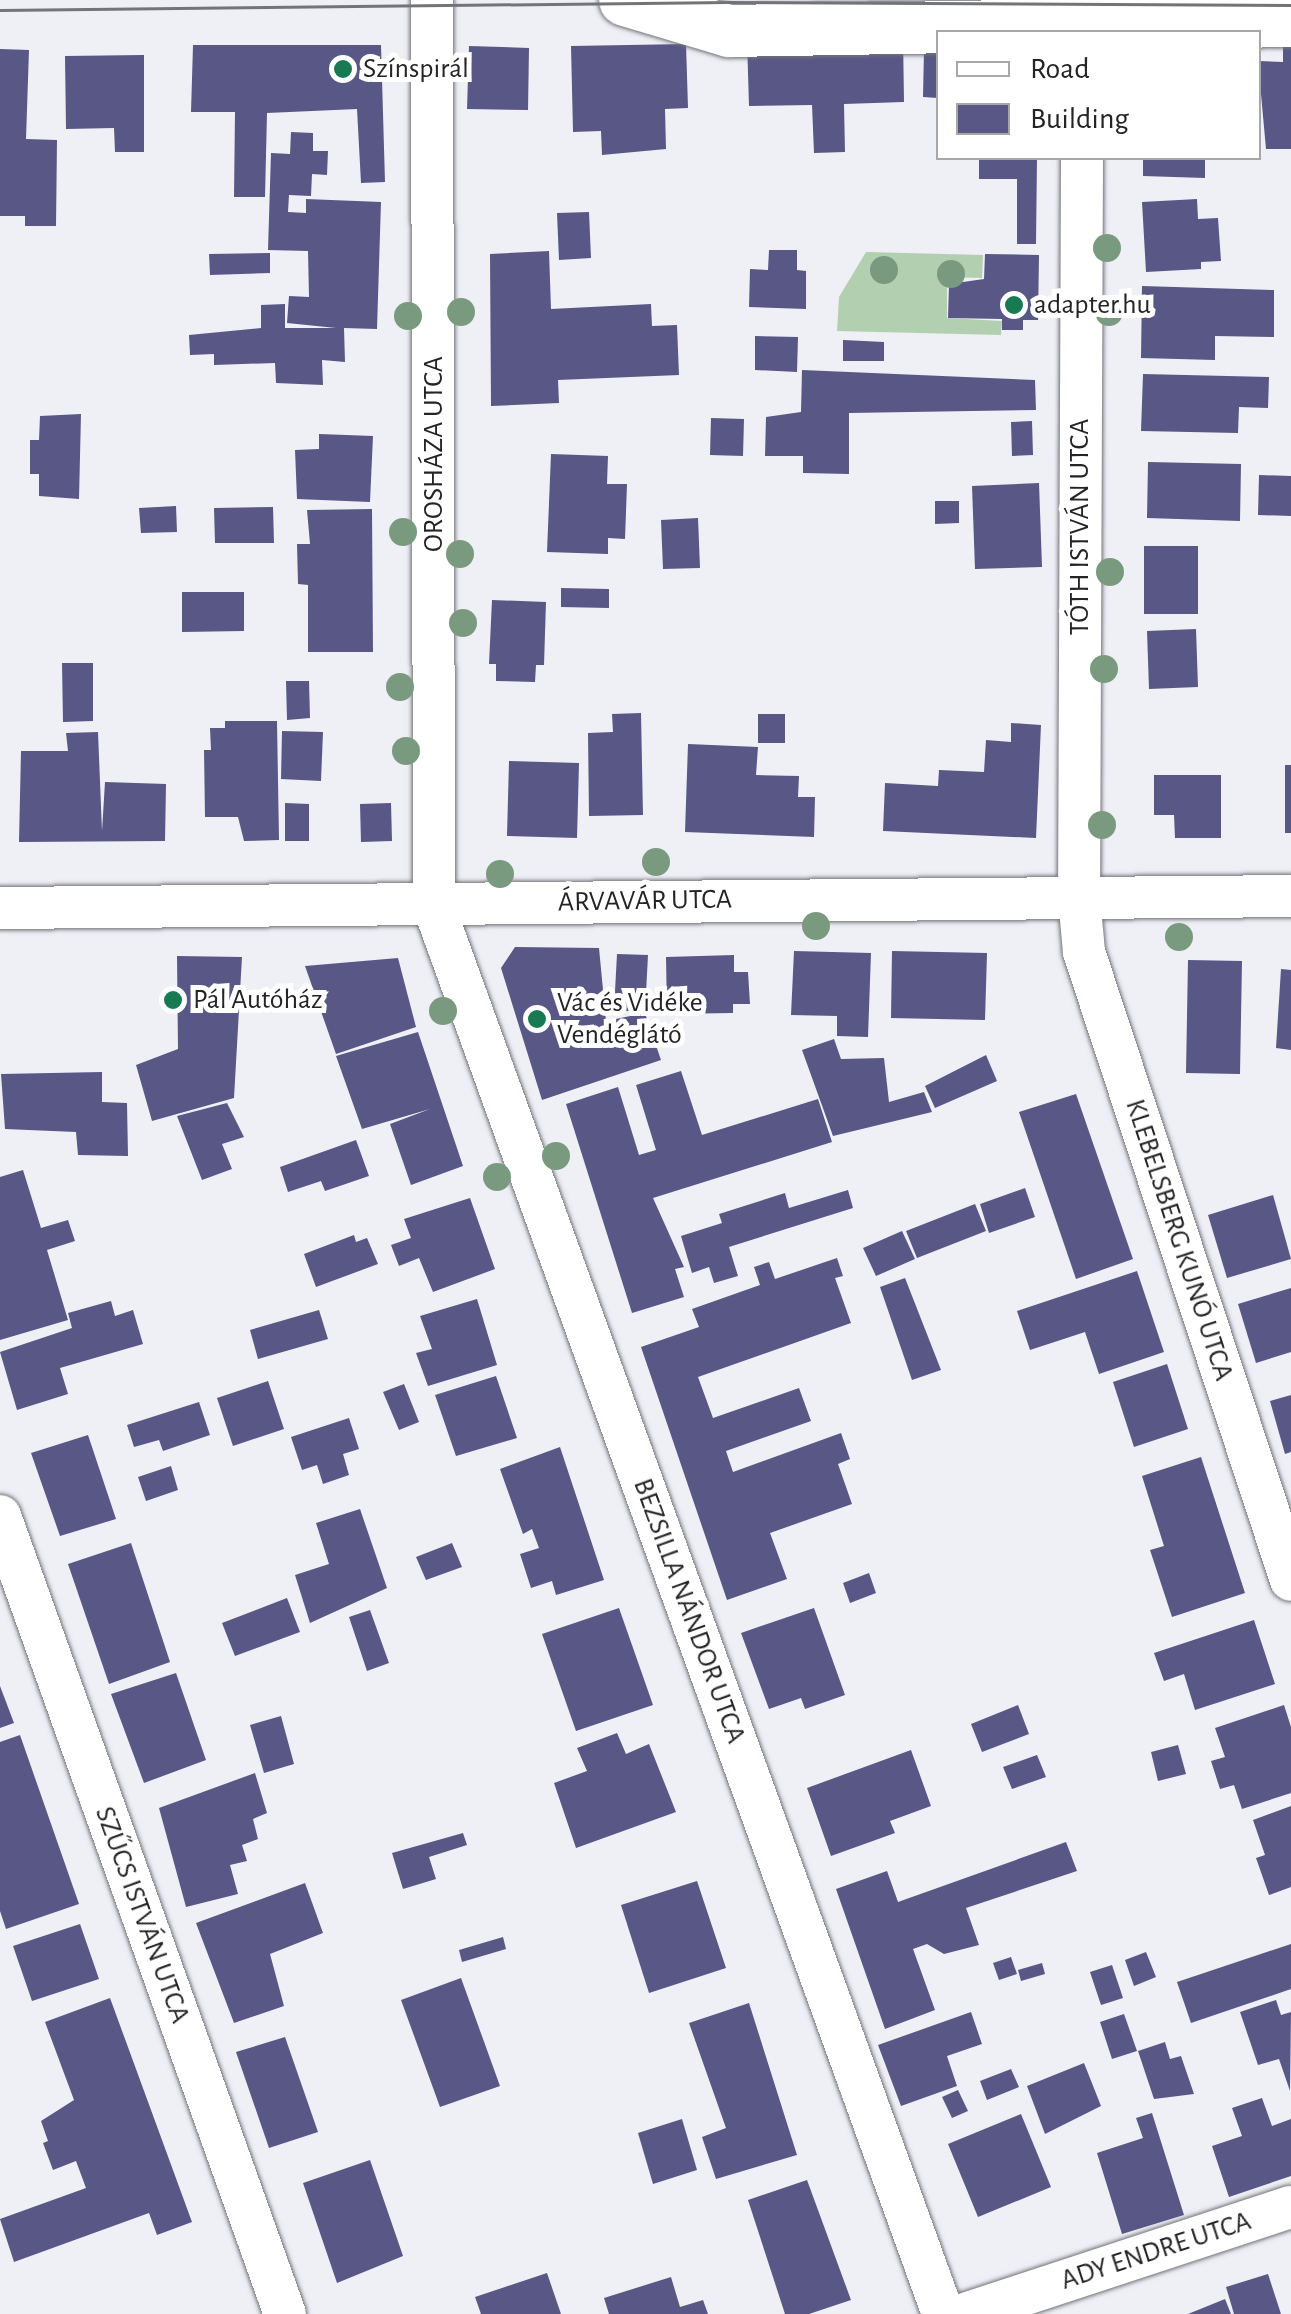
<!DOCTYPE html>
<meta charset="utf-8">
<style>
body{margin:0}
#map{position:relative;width:1291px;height:2314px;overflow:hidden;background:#efeff6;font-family:"Alegreya Sans",sans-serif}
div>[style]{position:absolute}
.green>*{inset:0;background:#b2cfb0}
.building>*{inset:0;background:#585786}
.roads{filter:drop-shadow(0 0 2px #727379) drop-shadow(0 0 2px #727379)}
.minor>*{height:42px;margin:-21px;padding:0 21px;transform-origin:21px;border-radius:21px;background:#fff}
.tertiary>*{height:52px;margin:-26px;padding:0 26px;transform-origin:26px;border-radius:26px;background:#fff}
.tram>*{height:2.5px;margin:-1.25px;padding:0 1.25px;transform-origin:1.25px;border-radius:1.25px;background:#737478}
.trees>*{width:28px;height:28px;margin:-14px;border-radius:50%;background:#7a9a7f}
.dots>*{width:28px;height:28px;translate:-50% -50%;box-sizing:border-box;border:5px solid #fff;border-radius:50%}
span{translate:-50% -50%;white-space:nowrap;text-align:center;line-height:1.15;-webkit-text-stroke:10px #fff;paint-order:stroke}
.poi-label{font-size:28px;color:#232426}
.left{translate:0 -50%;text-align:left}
.street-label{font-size:28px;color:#232426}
.legend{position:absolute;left:936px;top:30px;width:325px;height:130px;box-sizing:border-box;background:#fff;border:2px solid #a7a7a8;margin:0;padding:12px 18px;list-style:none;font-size:30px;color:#232426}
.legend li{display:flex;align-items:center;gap:20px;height:50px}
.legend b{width:50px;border:2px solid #a7a7a8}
</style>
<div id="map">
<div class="green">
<i style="clip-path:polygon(866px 252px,983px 255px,982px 278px,947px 277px,947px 318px,1002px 321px,1001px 335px,837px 331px,839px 297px)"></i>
</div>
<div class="building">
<i style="clip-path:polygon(903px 36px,904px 102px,844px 104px,845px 152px,814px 153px,812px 105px,749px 106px,747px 40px)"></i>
<i style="clip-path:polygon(1283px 36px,1291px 36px,1291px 149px,1266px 149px,1258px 61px,1283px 62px)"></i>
<i style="clip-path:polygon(686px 44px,688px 108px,665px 109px,666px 149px,602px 155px,601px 131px,573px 132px,571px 46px)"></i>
<i style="clip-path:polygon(193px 45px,381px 45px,385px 182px,361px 183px,357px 109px,267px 113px,265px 197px,234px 197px,235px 112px,191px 112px)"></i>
<i style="clip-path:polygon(469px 46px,529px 48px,528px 110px,467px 109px)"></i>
<i style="clip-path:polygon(0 49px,29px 50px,26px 139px,57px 140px,56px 226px,25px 226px,25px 216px,0 216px)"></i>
<i style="clip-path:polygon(924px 50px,938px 50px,938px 98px,923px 97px)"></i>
<i style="clip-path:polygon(144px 55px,144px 152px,115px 152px,114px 128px,66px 129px,65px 56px)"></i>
<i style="clip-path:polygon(291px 132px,313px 133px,313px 151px,328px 151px,327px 175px,312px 174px,311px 196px,289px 195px,288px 212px,306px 213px,306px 199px,381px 202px,377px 329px,344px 328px,345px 362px,322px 360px,323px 385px,276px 383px,275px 363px,214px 365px,214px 354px,190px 355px,189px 335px,261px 328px,261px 305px,285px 304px,285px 328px,336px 328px,287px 323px,289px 296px,309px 297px,308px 251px,268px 250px,271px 153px,290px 154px)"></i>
<i style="clip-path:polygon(979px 158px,1037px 158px,1036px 244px,1017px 244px,1017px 179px,979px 179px)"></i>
<i style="clip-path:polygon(1143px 158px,1205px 158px,1205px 178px,1143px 176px)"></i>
<i style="clip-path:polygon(1197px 199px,1198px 219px,1218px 218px,1221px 261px,1201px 262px,1201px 269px,1146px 272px,1142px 202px)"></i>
<i style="clip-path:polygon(589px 212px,591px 258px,559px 260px,557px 213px)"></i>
<i style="clip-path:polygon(769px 250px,797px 250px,797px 270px,806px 271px,806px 309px,749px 307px,750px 269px,768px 270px)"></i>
<i style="clip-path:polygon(549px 251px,551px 309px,651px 304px,652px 326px,677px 325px,679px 375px,558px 380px,559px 403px,491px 406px,490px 254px)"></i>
<i style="clip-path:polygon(270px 253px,270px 273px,210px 275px,209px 254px)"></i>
<i style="clip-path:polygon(985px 254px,1039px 255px,1038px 320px,1023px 320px,1023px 330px,1002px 330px,1002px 319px,948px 318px,949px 284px,984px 279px)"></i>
<i style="clip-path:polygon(1142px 286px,1274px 290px,1274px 337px,1215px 336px,1215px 360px,1141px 358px)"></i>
<i style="clip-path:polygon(755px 336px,798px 337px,797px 372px,755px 370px)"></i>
<i style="clip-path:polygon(843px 340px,884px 342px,884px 361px,843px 361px)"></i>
<i style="clip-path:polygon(802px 370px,1035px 380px,1036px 410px,849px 413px,849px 474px,803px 473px,803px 456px,765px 456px,766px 417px,801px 412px)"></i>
<i style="clip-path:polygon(1143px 374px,1269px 377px,1268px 408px,1239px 407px,1238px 433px,1141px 431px)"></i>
<i style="clip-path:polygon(81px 414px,79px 499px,39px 496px,39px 474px,30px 474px,30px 440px,39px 440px,40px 416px)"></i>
<i style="clip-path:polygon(711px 418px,744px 419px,743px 456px,710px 455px)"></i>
<i style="clip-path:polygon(1032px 421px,1033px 455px,1012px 456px,1011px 422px)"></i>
<i style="clip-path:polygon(319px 434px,373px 436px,370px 502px,297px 499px,295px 450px,319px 449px)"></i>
<i style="clip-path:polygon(551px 454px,608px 456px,607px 484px,627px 484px,625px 539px,608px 538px,608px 554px,547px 552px)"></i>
<i style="clip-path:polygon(1148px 462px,1241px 464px,1240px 521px,1147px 518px)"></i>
<i style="clip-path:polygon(1259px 475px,1291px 476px,1291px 516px,1258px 515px)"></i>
<i style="clip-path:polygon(1039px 483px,1042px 567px,975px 569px,972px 486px)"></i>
<i style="clip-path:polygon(935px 501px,959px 501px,959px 523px,935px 524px)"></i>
<i style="clip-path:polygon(176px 506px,177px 532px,141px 533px,139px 508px)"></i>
<i style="clip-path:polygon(273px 507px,274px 543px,215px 543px,214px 508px)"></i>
<i style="clip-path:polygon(372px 509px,373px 652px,308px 652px,308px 585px,298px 584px,297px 544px,310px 544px,307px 510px)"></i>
<i style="clip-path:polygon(698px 518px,700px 568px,663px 569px,661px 520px)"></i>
<i style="clip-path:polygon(1144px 546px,1198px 546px,1198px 614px,1144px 614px)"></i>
<i style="clip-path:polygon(561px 588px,609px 589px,609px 608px,561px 607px)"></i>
<i style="clip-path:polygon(182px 592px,244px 592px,244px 631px,182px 632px)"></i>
<i style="clip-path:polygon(492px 600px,546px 602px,544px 665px,536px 665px,535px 682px,496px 681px,496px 664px,489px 664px)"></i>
<i style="clip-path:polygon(1196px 629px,1198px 687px,1149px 689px,1147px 631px)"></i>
<i style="clip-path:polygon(62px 663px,93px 663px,93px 721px,63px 722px)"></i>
<i style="clip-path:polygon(286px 681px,309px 681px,310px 718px,287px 720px)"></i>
<i style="clip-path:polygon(641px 713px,643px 815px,589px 816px,588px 733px,613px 732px,612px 714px)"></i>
<i style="clip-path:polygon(758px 714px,785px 714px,785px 743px,758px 743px)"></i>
<i style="clip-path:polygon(225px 721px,277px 721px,279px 840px,244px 841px,238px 817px,205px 817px,204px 750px,211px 750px,210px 728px,225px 728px)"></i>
<i style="clip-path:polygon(1011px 723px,1041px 725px,1036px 838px,883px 831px,885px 783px,938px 786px,939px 770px,984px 772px,986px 740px,1011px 742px)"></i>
<i style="clip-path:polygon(282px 731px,323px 732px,321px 781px,281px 779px)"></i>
<i style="clip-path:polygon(98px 732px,102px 831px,105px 782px,166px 784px,165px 841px,19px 842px,21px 751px,68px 751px,66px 733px)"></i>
<i style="clip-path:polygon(688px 744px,758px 747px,756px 775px,799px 776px,798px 797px,815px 797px,814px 837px,685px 832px)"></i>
<i style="clip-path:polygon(509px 761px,579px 763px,577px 838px,507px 836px)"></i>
<i style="clip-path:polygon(1285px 765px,1291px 765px,1291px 833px,1285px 833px)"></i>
<i style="clip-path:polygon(1154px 775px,1221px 775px,1221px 838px,1175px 838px,1174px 815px,1154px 815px)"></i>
<i style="clip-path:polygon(285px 803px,309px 804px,309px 841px,285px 841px)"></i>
<i style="clip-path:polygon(391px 803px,392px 841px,361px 842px,360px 804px)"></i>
<i style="clip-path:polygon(515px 947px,599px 948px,606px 1021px,645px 1013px,661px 1060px,542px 1100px,501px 968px)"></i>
<i style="clip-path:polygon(794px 951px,871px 953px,868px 1037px,837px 1036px,837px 1016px,791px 1015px)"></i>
<i style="clip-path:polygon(892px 951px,987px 953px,985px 1020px,891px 1018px)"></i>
<i style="clip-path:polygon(617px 954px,648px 955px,645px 1012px,614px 1010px)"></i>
<i style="clip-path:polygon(734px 955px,734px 972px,748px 972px,750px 1004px,733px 1004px,733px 1013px,667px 1014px,666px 957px)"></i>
<i style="clip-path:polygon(177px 956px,242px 957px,234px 1098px,152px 1121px,136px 1065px,178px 1049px)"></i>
<i style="clip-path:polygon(398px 958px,416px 1027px,336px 1054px,305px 966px)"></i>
<i style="clip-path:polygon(1188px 960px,1242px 961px,1240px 1074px,1186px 1073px)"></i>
<i style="clip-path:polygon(1281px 969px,1291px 970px,1291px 1050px,1276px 1048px)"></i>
<i style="clip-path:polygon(418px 1032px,463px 1166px,411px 1185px,390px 1124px,430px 1109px,362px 1129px,336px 1056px)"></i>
<i style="clip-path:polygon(834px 1039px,841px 1059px,884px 1058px,889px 1102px,924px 1092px,932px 1112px,833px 1136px,802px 1050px)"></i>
<i style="clip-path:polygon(986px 1055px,997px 1081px,935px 1108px,925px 1086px)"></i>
<i style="clip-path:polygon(681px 1071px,702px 1135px,818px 1099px,832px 1142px,653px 1198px,684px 1267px,675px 1269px,684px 1297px,632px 1313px,566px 1104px,618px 1087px,639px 1155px,656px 1150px,636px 1085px)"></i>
<i style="clip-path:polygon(102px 1072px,102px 1102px,127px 1103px,128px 1156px,78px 1155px,76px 1132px,5px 1129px,1px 1074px)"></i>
<i style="clip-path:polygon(1076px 1094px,1133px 1259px,1076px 1279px,1019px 1112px)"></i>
<i style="clip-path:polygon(227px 1103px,244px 1137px,222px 1144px,232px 1169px,202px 1180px,177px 1116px)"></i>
<i style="clip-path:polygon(356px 1140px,369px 1176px,325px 1191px,321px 1181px,288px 1192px,280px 1167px)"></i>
<i style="clip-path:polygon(23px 1170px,41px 1228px,68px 1220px,75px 1241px,47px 1250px,68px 1320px,0 1340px,0 1177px)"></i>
<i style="clip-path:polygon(1025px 1188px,1035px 1217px,989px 1233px,980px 1204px)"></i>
<i style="clip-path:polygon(848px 1190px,853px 1208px,729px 1247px,738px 1276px,714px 1283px,709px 1267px,692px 1273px,681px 1236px,722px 1223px,719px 1214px,785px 1193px,789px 1208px)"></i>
<i style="clip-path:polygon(1273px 1195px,1291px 1259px,1227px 1278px,1208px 1215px)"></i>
<i style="clip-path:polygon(470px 1198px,495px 1269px,433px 1292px,419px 1258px,399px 1266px,391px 1245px,411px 1238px,404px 1219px)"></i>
<i style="clip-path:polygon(975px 1204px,986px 1231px,917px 1258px,906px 1231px)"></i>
<i style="clip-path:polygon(902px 1231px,915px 1259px,876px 1276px,863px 1248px)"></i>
<i style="clip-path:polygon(354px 1235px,356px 1242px,367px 1238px,378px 1264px,316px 1287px,304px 1254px)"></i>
<i style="clip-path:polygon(837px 1258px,843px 1276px,835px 1278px,851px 1323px,698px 1377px,713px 1418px,799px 1388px,811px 1421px,726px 1451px,733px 1472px,841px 1433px,850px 1459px,838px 1464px,852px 1504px,770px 1533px,787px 1579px,727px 1600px,641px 1347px,699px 1327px,692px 1309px,760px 1285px,754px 1267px,769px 1262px,775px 1279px)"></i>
<i style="clip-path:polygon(1137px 1271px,1164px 1352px,1099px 1374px,1085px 1332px,1030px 1350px,1017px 1311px)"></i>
<i style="clip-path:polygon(905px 1278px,941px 1370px,912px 1380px,880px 1287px)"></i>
<i style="clip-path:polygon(1291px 1288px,1291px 1352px,1256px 1363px,1238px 1304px)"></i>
<i style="clip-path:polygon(477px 1299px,497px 1365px,428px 1386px,416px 1353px,432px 1349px,420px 1316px)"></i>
<i style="clip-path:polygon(111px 1301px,115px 1316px,133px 1310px,143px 1344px,60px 1368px,68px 1394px,17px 1410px,0 1352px,72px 1328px,68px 1313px)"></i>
<i style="clip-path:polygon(319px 1310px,328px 1339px,258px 1359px,250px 1330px)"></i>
<i style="clip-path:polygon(1167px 1364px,1188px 1429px,1134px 1447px,1113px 1382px)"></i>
<i style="clip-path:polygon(496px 1376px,517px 1438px,456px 1456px,435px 1395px)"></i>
<i style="clip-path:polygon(268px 1381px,284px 1429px,233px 1446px,217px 1398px)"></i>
<i style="clip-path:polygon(404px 1384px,419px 1422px,399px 1430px,383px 1392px)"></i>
<i style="clip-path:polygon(1291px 1395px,1291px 1452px,1285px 1454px,1270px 1401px)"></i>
<i style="clip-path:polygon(199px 1402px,210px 1435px,163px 1451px,159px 1440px,134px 1447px,127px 1425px)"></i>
<i style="clip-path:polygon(349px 1418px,359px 1449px,343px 1454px,349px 1475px,323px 1484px,317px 1465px,302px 1470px,291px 1437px)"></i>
<i style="clip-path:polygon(88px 1435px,116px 1519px,60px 1536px,31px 1453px)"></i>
<i style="clip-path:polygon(560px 1447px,604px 1580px,556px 1595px,552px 1581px,531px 1588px,520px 1554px,539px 1548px,532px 1529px,523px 1534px,500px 1469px)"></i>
<i style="clip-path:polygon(1201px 1457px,1245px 1593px,1172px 1617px,1150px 1550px,1164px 1546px,1142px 1476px)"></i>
<i style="clip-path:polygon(171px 1466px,178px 1490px,146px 1501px,138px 1477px)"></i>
<i style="clip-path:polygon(360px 1509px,387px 1588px,310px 1623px,295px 1575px,329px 1564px,316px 1523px)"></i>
<i style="clip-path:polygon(131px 1543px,170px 1662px,109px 1684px,68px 1564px)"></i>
<i style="clip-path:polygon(452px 1543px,462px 1567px,426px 1580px,416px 1557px)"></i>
<i style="clip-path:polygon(869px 1573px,876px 1593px,850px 1603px,843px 1583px)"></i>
<i style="clip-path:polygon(287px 1598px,300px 1632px,235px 1656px,222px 1623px)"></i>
<i style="clip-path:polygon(619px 1608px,653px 1705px,576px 1731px,542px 1634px)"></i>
<i style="clip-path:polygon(814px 1608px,845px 1695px,805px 1709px,801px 1698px,769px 1709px,741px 1633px)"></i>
<i style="clip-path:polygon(370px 1610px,389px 1663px,367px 1671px,349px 1617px)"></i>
<i style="clip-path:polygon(1254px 1620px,1275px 1684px,1195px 1710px,1184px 1674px,1164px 1681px,1154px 1653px)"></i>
<i style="clip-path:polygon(176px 1673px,206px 1760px,144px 1783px,111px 1694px)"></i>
<i style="clip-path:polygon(0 1686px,14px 1723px,0 1728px)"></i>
<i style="clip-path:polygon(1018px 1705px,1029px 1734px,982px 1752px,971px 1724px)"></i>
<i style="clip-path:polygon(1284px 1705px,1291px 1727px,1291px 1793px,1242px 1809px,1234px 1785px,1220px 1789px,1211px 1761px,1225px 1757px,1215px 1728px)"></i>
<i style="clip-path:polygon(281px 1716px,294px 1764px,264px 1773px,250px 1725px)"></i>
<i style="clip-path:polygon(617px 1733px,626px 1754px,649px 1744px,676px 1812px,576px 1848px,554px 1783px,587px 1771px,577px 1748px)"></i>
<i style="clip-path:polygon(20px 1735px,79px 1904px,6px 1929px,0 1911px,0 1742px)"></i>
<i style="clip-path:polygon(1178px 1745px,1186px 1774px,1158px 1781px,1151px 1752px)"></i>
<i style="clip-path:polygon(911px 1750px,931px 1806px,890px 1821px,895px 1833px,831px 1856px,807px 1788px)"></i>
<i style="clip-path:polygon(1037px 1755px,1046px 1777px,1012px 1789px,1003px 1767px)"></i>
<i style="clip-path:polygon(255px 1773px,267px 1813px,253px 1819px,258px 1839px,242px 1845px,247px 1861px,230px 1865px,238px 1894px,186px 1907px,159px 1808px)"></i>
<i style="clip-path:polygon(1291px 1806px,1291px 1887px,1269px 1895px,1256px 1858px,1265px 1855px,1253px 1820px)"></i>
<i style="clip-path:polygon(463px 1833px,467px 1845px,429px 1857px,436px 1879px,403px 1889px,392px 1853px)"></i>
<i style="clip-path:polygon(1066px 1842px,1077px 1871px,966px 1908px,979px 1945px,944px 1954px,927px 1944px,913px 1949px,935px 2010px,885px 2029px,836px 1889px,887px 1871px,898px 1902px)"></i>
<i style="clip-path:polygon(697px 1881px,726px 1968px,649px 1993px,621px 1905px)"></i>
<i style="clip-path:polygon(305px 1883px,323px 1933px,270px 1954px,284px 2006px,234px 2023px,196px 1923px)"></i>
<i style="clip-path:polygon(80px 1924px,99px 1979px,32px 2001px,13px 1946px)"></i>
<i style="clip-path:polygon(503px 1937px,506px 1949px,462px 1962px,459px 1950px)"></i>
<i style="clip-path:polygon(1291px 1944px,1291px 1989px,1191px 2023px,1177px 1982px)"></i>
<i style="clip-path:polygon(1146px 1952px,1156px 1977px,1134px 1986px,1125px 1960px)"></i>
<i style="clip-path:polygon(1011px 1957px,1017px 1974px,999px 1980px,993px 1963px)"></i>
<i style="clip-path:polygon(1042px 1963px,1045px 1974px,1021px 1981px,1018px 1970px)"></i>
<i style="clip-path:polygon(1112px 1965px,1123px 1998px,1101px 2005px,1090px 1972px)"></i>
<i style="clip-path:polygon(461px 1978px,500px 2086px,440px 2107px,401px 2000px)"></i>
<i style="clip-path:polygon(110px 1998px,192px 2222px,157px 2235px,149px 2213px,14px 2262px,0 2219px,86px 2188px,76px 2161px,53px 2170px,43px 2143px,48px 2141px,41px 2121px,74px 2100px,45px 2022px)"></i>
<i style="clip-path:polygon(1276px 2000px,1281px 2015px,1291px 2012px,1290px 2091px,1279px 2059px,1258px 2065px,1240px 2012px)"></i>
<i style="clip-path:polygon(749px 2003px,797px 2155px,716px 2179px,702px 2137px,726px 2128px,689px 2023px)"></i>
<i style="clip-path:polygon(971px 2012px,982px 2044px,947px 2056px,957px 2086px,901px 2106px,878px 2045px)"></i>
<i style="clip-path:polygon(1124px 2014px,1137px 2051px,1112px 2059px,1100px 2022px)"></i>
<i style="clip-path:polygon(285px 2037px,318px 2132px,269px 2148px,236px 2052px)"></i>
<i style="clip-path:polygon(1165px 2042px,1170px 2059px,1181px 2056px,1194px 2094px,1154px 2099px,1138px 2051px)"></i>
<i style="clip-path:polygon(1084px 2063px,1101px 2106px,1045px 2134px,1027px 2086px)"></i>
<i style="clip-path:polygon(1011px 2069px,1019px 2087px,987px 2100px,980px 2081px)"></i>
<i style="clip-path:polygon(958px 2090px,968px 2111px,952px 2118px,942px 2097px)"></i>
<i style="clip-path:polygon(1262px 2098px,1272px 2126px,1291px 2119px,1291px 2176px,1229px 2197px,1212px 2146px,1242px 2136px,1232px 2108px)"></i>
<i style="clip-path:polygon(1152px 2113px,1184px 2215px,1122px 2234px,1097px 2153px,1143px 2138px,1136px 2118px)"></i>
<i style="clip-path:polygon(1021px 2114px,1051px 2187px,978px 2217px,948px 2144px)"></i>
<i style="clip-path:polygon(682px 2119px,697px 2170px,653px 2184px,638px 2133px)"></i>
<i style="clip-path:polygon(370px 2160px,403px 2256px,337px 2283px,303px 2183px)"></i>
<i style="clip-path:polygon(807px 2180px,851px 2300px,809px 2314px,785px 2314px,748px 2200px)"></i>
<i style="clip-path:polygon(547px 2273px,561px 2314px,481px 2314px,475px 2297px)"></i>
<i style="clip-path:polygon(1268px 2274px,1281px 2314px,1234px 2314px,1226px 2287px)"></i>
<i style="clip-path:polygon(671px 2277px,680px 2307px,703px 2300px,708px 2314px,609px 2314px,604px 2298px)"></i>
<i style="clip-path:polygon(1225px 2299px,1231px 2314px,1188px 2314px)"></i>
</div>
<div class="roads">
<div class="minor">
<i style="left:432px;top:0;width:907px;rotate:89.87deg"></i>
<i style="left:434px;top:907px;width:1496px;rotate:70.11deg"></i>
<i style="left:1082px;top:158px;width:739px;rotate:90.23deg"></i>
<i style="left:1079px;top:897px;width:55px;rotate:84.8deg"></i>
<i style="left:1084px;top:952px;width:661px;rotate:71.76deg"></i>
<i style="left:0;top:908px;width:1291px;rotate:-0.53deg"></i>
<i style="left:0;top:1516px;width:847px;rotate:70.35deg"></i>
<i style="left:965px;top:2314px;width:343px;rotate:-18.2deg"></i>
</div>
<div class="tertiary">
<i style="left:625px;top:0;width:109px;rotate:16.6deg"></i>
<i style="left:729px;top:31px;width:562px;rotate:-1.02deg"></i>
</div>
</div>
<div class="tram">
<i style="left:0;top:10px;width:729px;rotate:-0.63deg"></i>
<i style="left:729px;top:2px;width:562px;rotate:0.31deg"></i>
</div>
<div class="trees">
<i style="left:1107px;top:248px"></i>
<i style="left:884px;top:270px"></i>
<i style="left:951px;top:274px"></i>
<i style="left:461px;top:312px"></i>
<i style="left:1109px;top:312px"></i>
<i style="left:408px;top:316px"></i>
<i style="left:403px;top:532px"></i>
<i style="left:460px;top:554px"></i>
<i style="left:1110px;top:572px"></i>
<i style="left:463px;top:623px"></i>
<i style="left:1104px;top:669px"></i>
<i style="left:400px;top:687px"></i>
<i style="left:406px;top:751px"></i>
<i style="left:1102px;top:825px"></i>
<i style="left:656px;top:862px"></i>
<i style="left:500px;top:874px"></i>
<i style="left:816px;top:926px"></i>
<i style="left:1179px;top:937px"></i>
<i style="left:443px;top:1011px"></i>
<i style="left:556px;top:1156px"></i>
<i style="left:497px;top:1177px"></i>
</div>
<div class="dots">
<i style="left:343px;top:69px;background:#187a52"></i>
<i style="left:1014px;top:305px;background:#187a52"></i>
<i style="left:173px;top:1000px;background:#187a52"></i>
<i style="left:537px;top:1019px;background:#187a52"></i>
</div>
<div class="poi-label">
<span class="left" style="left:363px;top:69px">Színspirál</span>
<span class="left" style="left:1034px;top:305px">adapter.hu</span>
<span class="left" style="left:193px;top:1000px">Pál Autóház</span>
<span class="left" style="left:557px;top:1019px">Vác és Vidéke<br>Vendéglátó</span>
</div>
<div class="street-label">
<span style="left:434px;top:454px;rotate:-90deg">OROSHÁZA UTCA</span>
<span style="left:1080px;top:527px;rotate:-90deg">TÓTH ISTVÁN UTCA</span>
<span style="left:645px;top:901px;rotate:-1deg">ÁRVAVÁR UTCA</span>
<span style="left:1179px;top:1240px;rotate:72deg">KLEBELSBERG KUNÓ UTCA</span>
<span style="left:689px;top:1611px;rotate:70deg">BEZSILLA NÁNDOR UTCA</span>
<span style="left:142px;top:1915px;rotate:70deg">SZŰCS ISTVÁN UTCA</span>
<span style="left:1156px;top:2251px;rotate:-18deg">ADY ENDRE UTCA</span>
</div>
<ul class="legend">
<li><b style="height:12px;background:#fff"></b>Road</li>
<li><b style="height:28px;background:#585786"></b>Building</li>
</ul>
</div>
